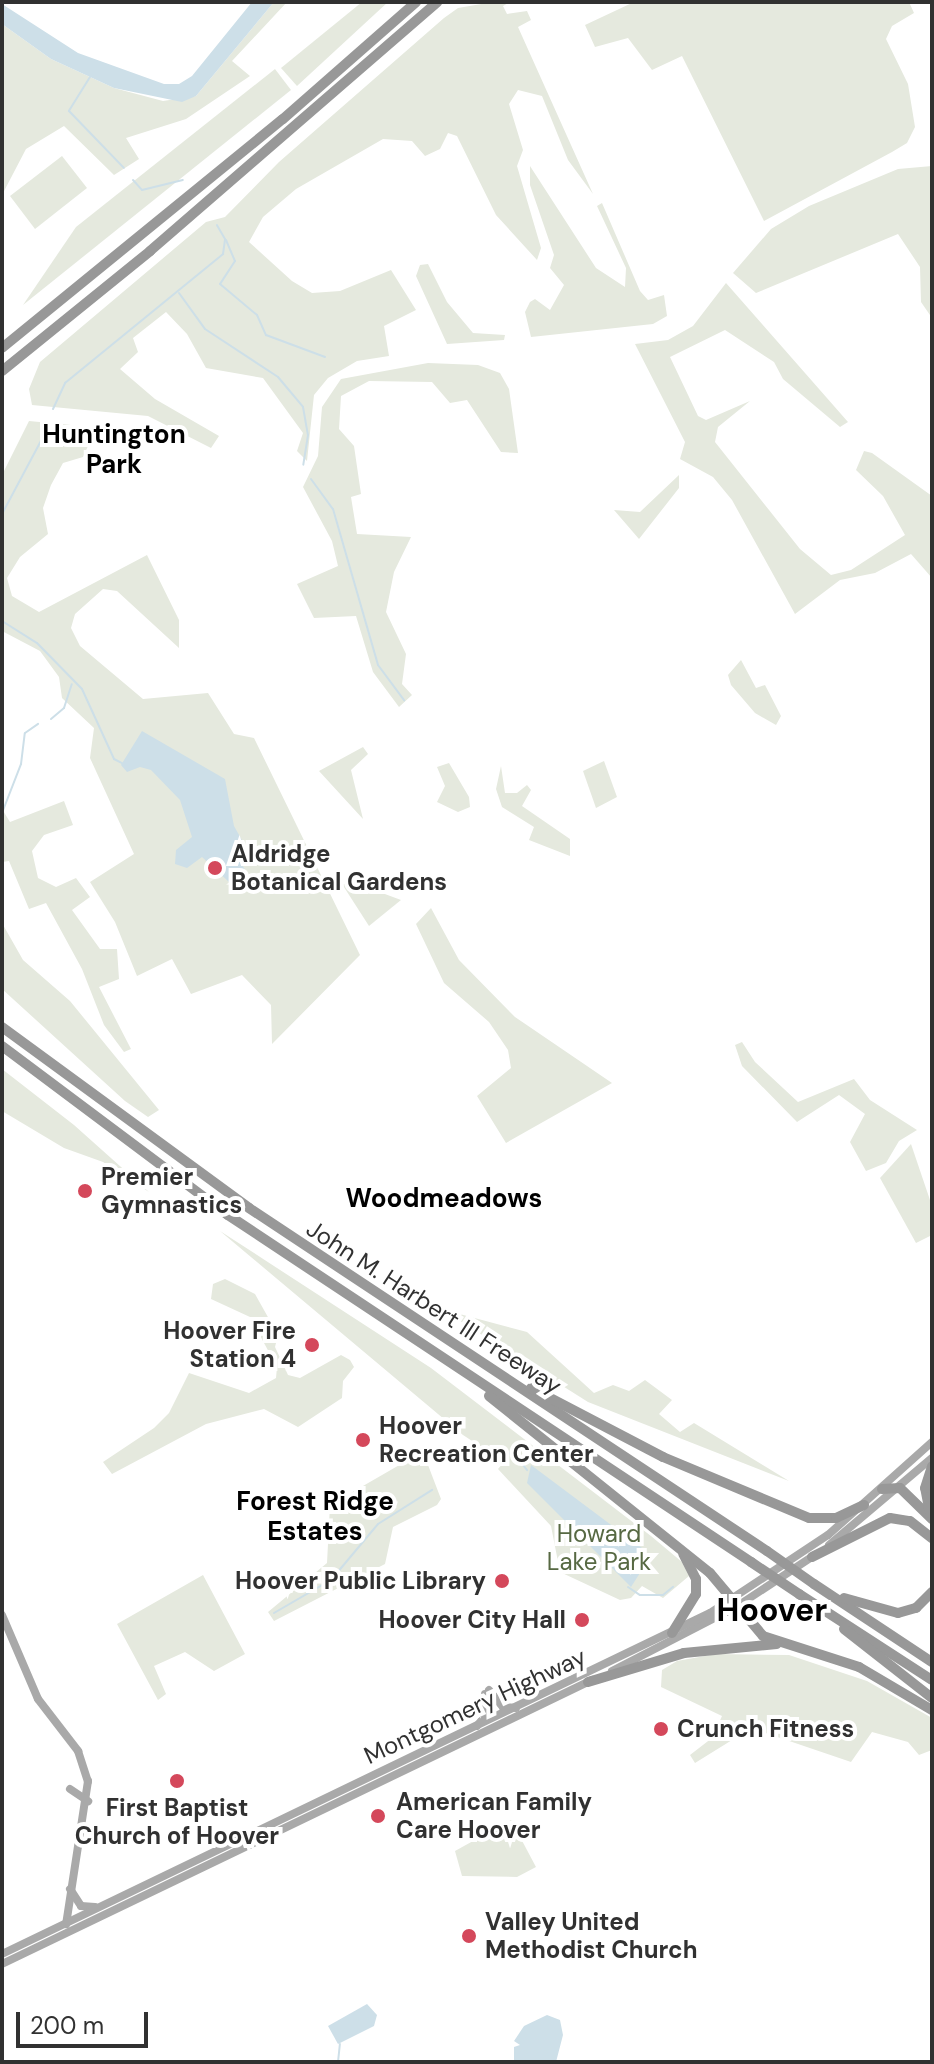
<!DOCTYPE html>
<style>
body{margin:0}
#map{position:relative;width:934px;height:2064px;overflow:hidden;background:#fff;font-family:"DM Sans",sans-serif}
div>[style]{position:absolute}
.green>*{inset:0;background:#e5e9de}
.water>*{inset:0;background:#cddfe8}
.stream>*{height:2px;margin:-1px;padding:0 1px;transform-origin:1px;border-radius:1px;background:#cddfe8}
.major>*{height:8px;margin:-4px;padding:0 4px;transform-origin:4px;border-radius:4px;background:#a9a9a9}
.highway>*{height:10px;margin:-5px;padding:0 5px;transform-origin:5px;border-radius:5px;background:#989898}
.highway-bridge>*{height:10px;margin:-5px;padding:0 5px;transform-origin:5px;border-radius:5px;background:#989898}
.dots>*{width:22px;height:22px;translate:-50% -50%;box-sizing:border-box;border:4px solid #fff;border-radius:50%}
span{translate:-50% -50%;white-space:nowrap;text-align:center;line-height:1.15;-webkit-text-stroke:8px #fff;paint-order:stroke}
.poi-label{font-size:24px;color:#313131;font-weight:700}
.left{translate:0 -50%;text-align:left}
.right{translate:-100% -50%;text-align:right}
.street-label{font-size:24px;color:#313131}
.park-label{font-size:24px;color:#576943}
.neighbourhood-label{font-size:26px;color:#000;font-weight:700}
.district-label{font-size:32px;color:#000;font-weight:700}
.frame{position:absolute;inset:0;border:4px solid #313131;pointer-events:none}
.scale{position:absolute;left:16px;top:2012px;width:132px;height:36px;box-sizing:border-box;border:4px solid #313131;border-top:0;padding-left:10px;font-size:24px;line-height:28px;white-space:nowrap;color:#313131;-webkit-text-stroke:6px #fff;paint-order:stroke}
</style>
<div id="map">
<div class="green">
<i style="clip-path:polygon(274px 2px,287px 2px,232px 61px,250px 76px,186px 119px,126px 138px,139px 159px,114px 175px,64px 126px,26px 149px,2px 195px,2px 24px,51px 59px,114px 88px,163px 101px,196px 96px)"></i>
<i style="clip-path:polygon(362px 2px,388px 2px,297px 86px,281px 68px)"></i>
<i style="clip-path:polygon(493px 2px,510px 2px,503px 6px,507px 14px,527px 11px,531px 20px,518px 27px,593px 194px,568px 160px,542px 96px,518px 90px,509px 104px,523px 150px,517px 166px,541px 248px,537px 260px,496px 215px,457px 136px,448px 133px,440px 149px,425px 156px,412px 141px,383px 139px,296px 189px,263px 217px,249px 242px,292px 281px,312px 293px,340px 291px,391px 270px,416px 310px,384px 326px,389px 356px,357px 361px,328px 378px,314px 395px,307px 461px,297px 451px,303px 433px,263px 378px,206px 368px,187px 334px,166px 312px,133px 338px,138px 352px,120px 369px,155px 399px,219px 436px,211px 448px,148px 416px,32px 405px,29px 389px,40px 362px,206px 222px,225px 217px,279px 162px,444px 18px,458px 8px)"></i>
<i style="clip-path:polygon(634px 2px,909px 2px,914px 13px,892px 26px,886px 39px,908px 84px,915px 127px,907px 143px,892px 152px,764px 221px,682px 56px,652px 70px,628px 38px,595px 47px,585px 25px)"></i>
<i style="clip-path:polygon(275px 69px,291px 90px,23px 305px,76px 227px)"></i>
<i style="clip-path:polygon(62px 156px,87px 188px,35px 229px,10px 196px)"></i>
<i style="clip-path:polygon(530px 166px,596px 268px,625px 287px,626px 268px,597px 206px,602px 203px,640px 291px,648px 300px,664px 295px,667px 316px,653px 324px,531px 337px,525px 312px,530px 302px,535px 299px,550px 310px,564px 285px,550px 268px,554px 255px,530px 185px)"></i>
<i style="clip-path:polygon(932px 166px,932px 318px,921px 302px,920px 267px,898px 234px,756px 293px,733px 273px,771px 229px,809px 206px,898px 169px)"></i>
<i style="clip-path:polygon(428px 264px,447px 302px,473px 333px,505px 335px,504px 340px,447px 344px,416px 276px,420px 265px)"></i>
<i style="clip-path:polygon(726px 283px,848px 422px,840px 427px,783px 379px,774px 362px,725px 330px,670px 357px,698px 416px,706px 420px,750px 401px,718px 427px,715px 442px,800px 549px,831px 575px,851px 570px,905px 535px,883px 496px,856px 470px,864px 451px,872px 453px,932px 496px,932px 578px,911px 554px,875px 573px,840px 580px,795px 614px,732px 500px,713px 477px,680px 459px,685px 442px,635px 344px,668px 340px,693px 326px)"></i>
<i style="clip-path:polygon(428px 363px,478px 365px,500px 373px,509px 389px,518px 453px,501px 452px,467px 400px,450px 403px,432px 382px,369px 381px,341px 396px,339px 429px,354px 446px,361px 494px,351px 497px,357px 534px,411px 537px,394px 572px,386px 612px,406px 654px,402px 684px,412px 695px,399px 707px,373px 672px,356px 616px,314px 618px,297px 584px,338px 566px,332px 541px,303px 487px,318px 456px,322px 407px,341px 379px)"></i>
<i style="clip-path:polygon(29px 421px,92px 427px,94px 433px,83px 457px,63px 463px,51px 485px,43px 508px,48px 534px,20px 557px,7px 578px,12px 596px,39px 612px,147px 555px,179px 620px,179px 648px,117px 591px,103px 589px,75px 614px,71px 628px,80px 646px,143px 699px,208px 693px,234px 734px,254px 738px,360px 955px,272px 1044px,271px 1005px,242px 975px,191px 994px,172px 959px,137px 976px,115px 922px,90px 882px,134px 854px,90px 758px,94px 728px,62px 698px,59px 677px,40px 651px,2px 631px,2px 475px)"></i>
<i style="clip-path:polygon(679px 475px,679px 488px,639px 539px,614px 510px,640px 512px)"></i>
<i style="clip-path:polygon(741px 660px,756px 688px,765px 685px,781px 716px,776px 725px,755px 713px,731px 685px,728px 675px)"></i>
<i style="clip-path:polygon(363px 747px,368px 754px,351px 770px,363px 819px,319px 771px)"></i>
<i style="clip-path:polygon(604px 761px,617px 797px,596px 808px,583px 771px)"></i>
<i style="clip-path:polygon(449px 763px,469px 797px,470px 807px,458px 812px,437px 802px,445px 786px,437px 767px)"></i>
<i style="clip-path:polygon(501px 766px,505px 793px,517px 793px,527px 785px,531px 790px,522px 806px,570px 839px,570px 856px,529px 840px,534px 827px,502px 807px,496px 789px)"></i>
<i style="clip-path:polygon(64px 801px,73px 825px,44px 835px,32px 851px,38px 878px,56px 887px,76px 878px,90px 897px,72px 910px,100px 949px,117px 949px,119px 979px,99px 987px,131px 1049px,124px 1052px,104px 1025px,82px 969px,46px 903px,29px 909px,9px 861px,2px 862px,2px 809px,10px 822px)"></i>
<i style="clip-path:polygon(342px 884px,358px 884px,401px 900px,369px 926px)"></i>
<i style="clip-path:polygon(431px 908px,459px 960px,515px 1017px,612px 1083px,506px 1143px,477px 1096px,511px 1068px,508px 1050px,489px 1022px,444px 983px,416px 924px)"></i>
<i style="clip-path:polygon(2px 923px,23px 960px,70px 1001px,159px 1110px,148px 1117px,125px 1101px,2px 989px)"></i>
<i style="clip-path:polygon(742px 1042px,755px 1062px,798px 1102px,854px 1079px,870px 1100px,917px 1130px,899px 1141px,886px 1163px,866px 1171px,850px 1142px,865px 1114px,839px 1095px,797px 1122px,742px 1066px,735px 1045px)"></i>
<i style="clip-path:polygon(2px 1069px,74px 1125px,149px 1192px,103px 1162px,64px 1148px,2px 1111px)"></i>
<i style="clip-path:polygon(911px 1144px,932px 1206px,932px 1235px,916px 1243px,880px 1178px)"></i>
<i style="clip-path:polygon(220px 1231px,431px 1368px,651px 1536px,682px 1562px,689px 1576px,663px 1598px,642px 1586px,631px 1598px,620px 1600px,560px 1572px,551px 1526px,498px 1469px,504px 1462px,463px 1435px)"></i>
<i style="clip-path:polygon(225px 1279px,255px 1294px,278px 1335px,275px 1347px,288px 1375px,300px 1378px,341px 1355px,350px 1360px,354px 1367px,343px 1381px,342px 1398px,298px 1427px,264px 1409px,206px 1424px,112px 1474px,103px 1462px,154px 1428px,169px 1413px,189px 1373px,249px 1393px,276px 1378px,277px 1367px,250px 1317px,211px 1299px,213px 1284px)"></i>
<i style="clip-path:polygon(441px 1309px,527px 1332px,594px 1393px,613px 1385px,629px 1391px,645px 1380px,672px 1400px,659px 1414px,680px 1432px,694px 1423px,789px 1481px,588px 1402px)"></i>
<i style="clip-path:polygon(415px 1456px,428px 1465px,441px 1499px,437px 1505px,393px 1527px,385px 1564px,274px 1621px,268px 1612px,327px 1563px,330px 1505px)"></i>
<i style="clip-path:polygon(203px 1575px,245px 1654px,214px 1671px,185px 1652px,154px 1666px,166px 1694px,158px 1700px,117px 1624px)"></i>
<i style="clip-path:polygon(716px 1654px,789px 1655px,867px 1681px,932px 1718px,932px 1750px,919px 1755px,908px 1742px,872px 1732px,851px 1762px,757px 1730px,745px 1732px,695px 1763px,690px 1755px,712px 1738px,722px 1716px,661px 1687px,662px 1670px,677px 1661px)"></i>
<i style="clip-path:polygon(511px 1820px,536px 1867px,517px 1877px,462px 1876px,455px 1851px)"></i>
</div>
<div class="water">
<i style="clip-path:polygon(252px 2px,274px 2px,196px 96px,182px 102px,114px 88px,51px 59px,2px 24px,2px 4px,78px 53px,164px 84px,179px 84px,192px 76px)"></i>
<i style="clip-path:polygon(142px 731px,225px 779px,234px 826px,243px 842px,233px 847px,246px 872px,242px 875px,235px 874px,229px 882px,202px 857px,187px 868px,175px 864px,176px 850px,192px 837px,180px 800px,151px 770px,140px 767px,127px 772px,121px 765px)"></i>
<i style="clip-path:polygon(531px 1465px,642px 1548px,647px 1562px,631px 1587px,527px 1483px)"></i>
<i style="clip-path:polygon(367px 2004px,377px 2015px,374px 2026px,338px 2044px,328px 2026px)"></i>
<i style="clip-path:polygon(547px 2015px,560px 2020px,563px 2035px,556px 2062px,514px 2062px,514px 2047px,520px 2045px,514px 2041px,524px 2026px)"></i>
</div>
<div class="stream">
<i style="left:90px;top:77px;width:40px;rotate:122deg"></i>
<i style="left:69px;top:111px;width:79px;rotate:46deg"></i>
<i style="left:133px;top:180px;width:13px;rotate:48deg"></i>
<i style="left:142px;top:190px;width:42px;rotate:-13.7deg"></i>
<i style="left:226px;top:240px;width:23px;rotate:67deg"></i>
<i style="left:235px;top:261px;width:27px;rotate:123deg"></i>
<i style="left:220px;top:284px;width:48px;rotate:40deg"></i>
<i style="left:257px;top:315px;width:22px;rotate:66deg"></i>
<i style="left:266px;top:335px;width:63px;rotate:20.4deg"></i>
<i style="left:179px;top:293px;width:44px;rotate:54.2deg"></i>
<i style="left:205px;top:329px;width:87px;rotate:33.3deg"></i>
<i style="left:278px;top:377px;width:39px;rotate:50deg"></i>
<i style="left:303px;top:407px;width:28px;rotate:80deg"></i>
<i style="left:308px;top:435px;width:30px;rotate:99deg"></i>
<i style="left:53px;top:409px;width:29px;rotate:-65deg"></i>
<i style="left:65px;top:383px;width:204px;rotate:-39.2deg"></i>
<i style="left:223px;top:254px;width:15px;rotate:-82deg"></i>
<i style="left:225px;top:239px;width:16px;rotate:-120deg"></i>
<i style="left:311px;top:479px;width:37px;rotate:54deg"></i>
<i style="left:333px;top:509px;width:162px;rotate:73.9deg"></i>
<i style="left:378px;top:665px;width:44px;rotate:53.4deg"></i>
<i style="left:2px;top:514px;width:104px;rotate:-62deg"></i>
<i style="left:2px;top:621px;width:41px;rotate:32.2deg"></i>
<i style="left:37px;top:643px;width:64px;rotate:45.6deg"></i>
<i style="left:82px;top:689px;width:77px;rotate:65.4deg"></i>
<i style="left:114px;top:759px;width:9px;rotate:27deg"></i>
<i style="left:51px;top:719px;width:17px;rotate:-40deg"></i>
<i style="left:64px;top:708px;width:25px;rotate:-72deg"></i>
<i style="left:2px;top:813px;width:53px;rotate:-68.8deg"></i>
<i style="left:21px;top:764px;width:31px;rotate:-83deg"></i>
<i style="left:25px;top:733px;width:16px;rotate:-35deg"></i>
<i style="left:487px;top:1453px;width:12px;rotate:-20deg"></i>
<i style="left:498px;top:1449px;width:19px;rotate:21deg"></i>
<i style="left:516px;top:1456px;width:18px;rotate:52deg"></i>
<i style="left:628px;top:1587px;width:14px;rotate:34deg"></i>
<i style="left:640px;top:1595px;width:23px"></i>
<i style="left:663px;top:1595px;width:13px;rotate:-39deg"></i>
<i style="left:274px;top:1613px;width:66px;rotate:-30.1deg"></i>
<i style="left:331px;top:1580px;width:73px;rotate:-50deg"></i>
<i style="left:378px;top:1524px;width:64px;rotate:-32.2deg"></i>
<i style="left:338px;top:2062px;width:18px;rotate:-84deg"></i>
</div>
<div class="major">
<i style="left:829px;top:1545px;width:135px;rotate:-40.2deg"></i>
<i style="left:2px;top:1615px;width:91px;rotate:66.8deg"></i>
<i style="left:38px;top:1699px;width:66px;rotate:52.4deg"></i>
<i style="left:78px;top:1751px;width:32px;rotate:72deg"></i>
<i style="left:88px;top:1781px;width:145px;rotate:98.7deg"></i>
<i style="left:612px;top:1671px;width:140px;rotate:-27.3deg"></i>
<i style="left:736px;top:1607px;width:95px;rotate:-33.4deg"></i>
<i style="left:489px;top:1690px;width:22px;rotate:51deg"></i>
<i style="left:503px;top:1707px;width:13px;rotate:4deg"></i>
<i style="left:477px;top:1726px;width:13px;rotate:-51deg"></i>
<i style="left:485px;top:1716px;width:22px;rotate:-90deg"></i>
<i style="left:70px;top:1789px;width:22px;rotate:34deg"></i>
<i style="left:70px;top:1889px;width:20px;rotate:57deg"></i>
<i style="left:81px;top:1906px;width:14px;rotate:4deg"></i>
<i style="left:2px;top:1954px;width:786px;rotate:-25.72deg"></i>
<i style="left:710px;top:1613px;width:141px;rotate:-33.5deg"></i>
<i style="left:828px;top:1535px;width:140px;rotate:-41.8deg"></i>
<i style="left:2px;top:1964px;width:655px;rotate:-25.7deg"></i>
</div>
<div class="highway">
<i style="left:2px;top:348px;width:362px;rotate:-39.2deg"></i>
<i style="left:283px;top:119px;width:177px;rotate:-41.3deg"></i>
<i style="left:2px;top:371px;width:191px;rotate:-39deg"></i>
<i style="left:150px;top:251px;width:380px;rotate:-40.9deg"></i>
<i style="left:2px;top:1027px;width:306px;rotate:36.2deg"></i>
<i style="left:249px;top:1208px;width:621px;rotate:33.51deg"></i>
<i style="left:2px;top:1046px;width:282px;rotate:36.8deg"></i>
<i style="left:228px;top:1215px;width:628px;rotate:33.56deg"></i>
<i style="left:531px;top:1388px;width:149px;rotate:27.6deg"></i>
<i style="left:663px;top:1457px;width:158px;rotate:22.7deg"></i>
<i style="left:809px;top:1518px;width:27px"></i>
<i style="left:836px;top:1518px;width:31px;rotate:-25deg"></i>
<i style="left:489px;top:1396px;width:283px;rotate:38.7deg"></i>
<i style="left:710px;top:1573px;width:82px;rotate:49.9deg"></i>
<i style="left:763px;top:1636px;width:101px;rotate:17.9deg"></i>
<i style="left:859px;top:1667px;width:85px;rotate:30.5deg"></i>
<i style="left:882px;top:1489px;width:18px;rotate:-3deg"></i>
<i style="left:900px;top:1488px;width:45px;rotate:44.1deg"></i>
<i style="left:930px;top:1513px;width:25px;rotate:-101deg"></i>
<i style="left:925px;top:1488px;width:23px;rotate:-72deg"></i>
<i style="left:812px;top:1557px;width:87px;rotate:-26.6deg"></i>
<i style="left:890px;top:1518px;width:20px;rotate:9deg"></i>
<i style="left:910px;top:1521px;width:28px;rotate:38deg"></i>
<i style="left:814px;top:1584px;width:141px;rotate:33.5deg"></i>
<i style="left:799px;top:1594px;width:158px;rotate:32.9deg"></i>
<i style="left:844px;top:1598px;width:56px;rotate:15.5deg"></i>
<i style="left:898px;top:1613px;width:19px;rotate:-16deg"></i>
<i style="left:916px;top:1608px;width:23px;rotate:-45deg"></i>
<i style="left:844px;top:1629px;width:112px;rotate:38.1deg"></i>
<i style="left:672px;top:1633px;width:46px;rotate:-58.4deg"></i>
<i style="left:696px;top:1594px;width:15px;rotate:-90deg"></i>
<i style="left:696px;top:1579px;width:28px;rotate:-117deg"></i>
<i style="left:588px;top:1682px;width:100px;rotate:-16.8deg"></i>
<i style="left:684px;top:1653px;width:93px;rotate:-5.5deg"></i>
</div>
<div class="highway-bridge">
<i style="left:767px;top:1551px;width:57px;rotate:35.1deg"></i>
<i style="left:751px;top:1562px;width:58px;rotate:33.7deg"></i>
</div>
<div class="dots">
<i style="left:215px;top:868px;background:#d4485b"></i>
<i style="left:85px;top:1191px;background:#d4485b"></i>
<i style="left:312px;top:1345px;background:#d4485b"></i>
<i style="left:363px;top:1440px;background:#d4485b"></i>
<i style="left:502px;top:1581px;background:#d4485b"></i>
<i style="left:582px;top:1620px;background:#d4485b"></i>
<i style="left:661px;top:1729px;background:#d4485b"></i>
<i style="left:177px;top:1781px;background:#d4485b"></i>
<i style="left:378px;top:1816px;background:#d4485b"></i>
<i style="left:469px;top:1936px;background:#d4485b"></i>
</div>
<div class="poi-label">
<span class="left" style="left:231px;top:868px">Aldridge<br>Botanical Gardens</span>
<span class="left" style="left:101px;top:1191px">Premier<br>Gymnastics</span>
<span class="right" style="left:296px;top:1345px">Hoover Fire<br>Station 4</span>
<span class="left" style="left:379px;top:1440px">Hoover<br>Recreation Center</span>
<span class="right" style="left:486px;top:1581px">Hoover Public Library</span>
<span class="right" style="left:566px;top:1620px">Hoover City Hall</span>
<span class="left" style="left:677px;top:1729px">Crunch Fitness</span>
<span class="left" style="left:396px;top:1816px">American Family<br>Care Hoover</span>
<span style="left:177px;top:1822px">First Baptist<br>Church of Hoover</span>
<span class="left" style="left:485px;top:1936px">Valley United<br>Methodist Church</span>
</div>
<div class="street-label">
<span style="left:434px;top:1307px;rotate:33deg">John M. Harbert III Freeway</span>
<span style="left:475px;top:1706px;rotate:-25deg">Montgomery Highway</span>
</div>
<div class="park-label">
<span style="left:599px;top:1548px">Howard<br>Lake Park</span>
</div>
<div class="neighbourhood-label">
<span style="left:114px;top:450px">Huntington<br>Park</span>
<span style="left:444px;top:1199px">Woodmeadows</span>
<span style="left:315px;top:1517px">Forest Ridge<br>Estates</span>
</div>
<div class="district-label">
<span style="left:772px;top:1610px">Hoover</span>
</div>
<div class="frame"></div>
<div class="scale">200 m</div>
</div>
